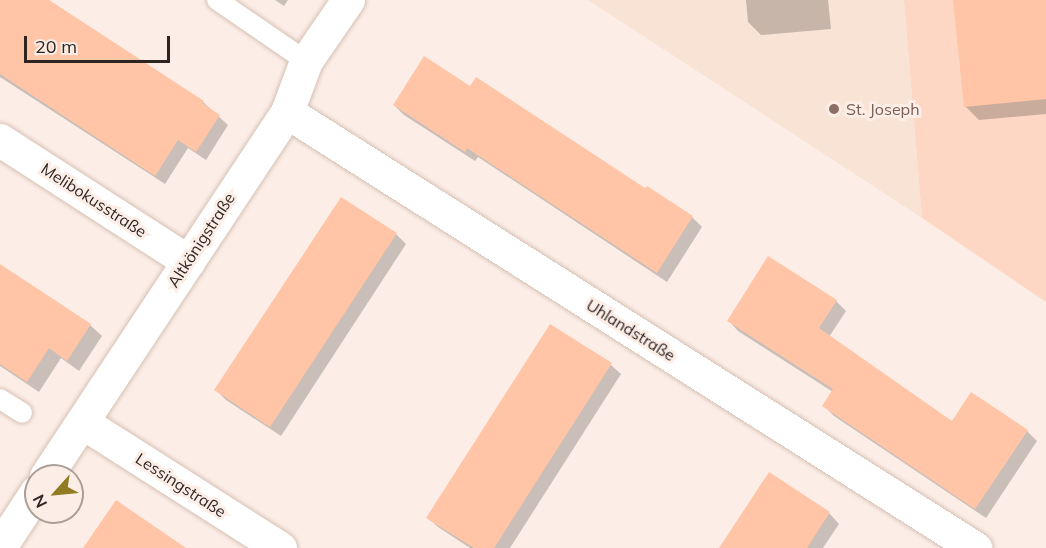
<!DOCTYPE html>
<meta charset="utf-8">
<style>
body{margin:0}
#map{position:relative;width:1046px;height:548px;overflow:hidden;background:#fceee7;font-family:Mulish,sans-serif}
div>[style]{position:absolute}
.education>*{inset:0;background:#f9e3d5}
.green>*{inset:0;background:#fdd7c3}
.shadow>*{inset:0;background:#0003}
.building>*{inset:0;background:#ffc5a6}
.roads{filter:drop-shadow(0 0 2px #d6c0b4) drop-shadow(0 0 2px #d6c0b4)}
.lane>*{height:20px;margin:-10px;padding:0 10px;transform-origin:10px;border-radius:10px;background:#fff}
.street>*{height:33px;margin:-16.5px;padding:0 16.5px;transform-origin:16.5px;border-radius:16.5px;background:#fff}
.dots>*{width:16px;height:16px;translate:-50% -50%;box-sizing:border-box;border:3px solid #fceee7;border-radius:50%}
span{translate:-50% -50%;white-space:nowrap;text-align:center;line-height:1.15;-webkit-text-stroke:6px #fceee7;paint-order:stroke}
.education-label{font-size:16px;color:#785e54}
.left{translate:0 -50%;text-align:left}
.street-label{font-size:16px;color:#2e2521}
.north{position:absolute;left:24px;top:464px;width:60px;height:60px;box-sizing:border-box;background:#fceee7;border:2px solid #aa9e98;border-radius:50%;rotate:243deg;font-size:16px;font-weight:700;line-height:24px;text-align:center;color:#2e2521}
.north::after{content:'';display:block;margin:auto;width:21px;height:27px;background:#927c23;clip-path:polygon(50% 0,100% 100%,50% 72%,0 100%)}
.scale{position:absolute;left:24px;top:36px;width:146px;height:27px;box-sizing:border-box;border:3px solid #2e2521;border-top:0;padding-left:8px;font-size:18px;line-height:21px;white-space:nowrap;color:#2e2521;-webkit-text-stroke:4px #fceee7;paint-order:stroke}
</style>
<div id="map">
<div class="education">
<i style="clip-path:polygon(588px 0,904px 0,922px 218px)"></i>
</div>
<div class="green">
<i style="clip-path:polygon(904px 0,1046px 0,1046px 302px,922px 218px)"></i>
</div>
<div class="shadow">
<i style="clip-path:polygon(0 0,46px 0,203px 102px,228px 125px,206px 160px,188px 148px,165px 184px,0 77px)"></i>
<i style="clip-path:polygon(275px 0,288px 0,284px 6px)"></i>
<i style="clip-path:polygon(746px 0,828px 0,831px 29px,761px 35px,748px 22px)"></i>
<i style="clip-path:polygon(955px 0,1046px 0,1046px 114px,979px 120px,965px 106px)"></i>
<i style="clip-path:polygon(471px 88px,646px 190px,647px 188px,692px 217px,702px 227px,667px 282px,478px 157px,475px 161px,404px 115px,394px 105px)"></i>
<i style="clip-path:polygon(396px 234px,406px 244px,281px 436px,226px 400px,216px 390px)"></i>
<i style="clip-path:polygon(0 266px,90px 325px,102px 336px,79px 371px,61px 358px,39px 392px,0 366px)"></i>
<i style="clip-path:polygon(836px 301px,846px 311px,829px 337px,953px 423px,1027px 431px,1037px 441px,986px 518px,834px 416px,824px 406px,833px 392px,738px 331px,729px 321px)"></i>
<i style="clip-path:polygon(611px 365px,621px 374px,510px 548px,470px 548px,438px 527px,428px 518px)"></i>
<i style="clip-path:polygon(769px 474px,830px 514px,839px 524px,823px 548px,721px 548px)"></i>
</div>
<div class="building">
<i style="clip-path:polygon(0 0,49px 0,204px 101px,202px 103px,220px 115px,196px 152px,178px 140px,155px 176px,0 74px)"></i>
<i style="clip-path:polygon(953px 0,1046px 0,1046px 99px,964px 107px)"></i>
<i style="clip-path:polygon(424px 56px,470px 86px,476px 77px,645px 188px,647px 186px,693px 216px,657px 273px,467px 148px,465px 152px,393px 105px)"></i>
<i style="clip-path:polygon(341px 197px,397px 233px,270px 427px,214px 390px)"></i>
<i style="clip-path:polygon(768px 256px,837px 300px,819px 328px,952px 421px,971px 392px,1028px 430px,975px 509px,822px 406px,833px 389px,727px 321px)"></i>
<i style="clip-path:polygon(0 264px,91px 324px,67px 361px,49px 348px,27px 382px,0 364px)"></i>
<i style="clip-path:polygon(550px 324px,612px 363px,494px 548px,474px 548px,426px 518px)"></i>
<i style="clip-path:polygon(769px 472px,830px 512px,807px 548px,719px 548px)"></i>
<i style="clip-path:polygon(116px 500px,186px 548px,83px 548px)"></i>
</div>
<div class="roads">
<div class="lane">
<i style="left:217px;top:0;width:108px;rotate:34.4deg"></i>
<i style="left:0;top:399px;width:26px;rotate:32deg"></i>
</div>
<div class="street">
<i style="left:287px;top:112px;width:815px;rotate:32.36deg"></i>
<i style="left:0;top:140px;width:224px;rotate:32.8deg"></i>
<i style="left:82px;top:422px;width:235px;rotate:32.5deg"></i>
<i style="left:46px;top:476px;width:437px;rotate:-56.5deg"></i>
<i style="left:287px;top:112px;width:54px;rotate:-69.6deg"></i>
<i style="left:306px;top:61px;width:74px;rotate:-55.5deg"></i>
<i style="left:0;top:547px;width:66px;rotate:-56.8deg"></i>
</div>
</div>
<div class="dots">
<i style="left:834px;top:109px;background:#8d6e63"></i>
</div>
<div class="education-label">
<span class="left" style="left:846px;top:109px">St. Joseph</span>
</div>
<div class="street-label">
<span style="left:94px;top:200px;rotate:33deg">Melibokusstraße</span>
<span style="left:201px;top:240px;rotate:-57deg">Altkönigstraße</span>
<span style="left:631px;top:330px;rotate:32deg">Uhlandstraße</span>
<span style="left:181px;top:485px;rotate:33deg">Lessingstraße</span>
</div>
<div class="north">N</div>
<div class="scale">20 m</div>
</div>
